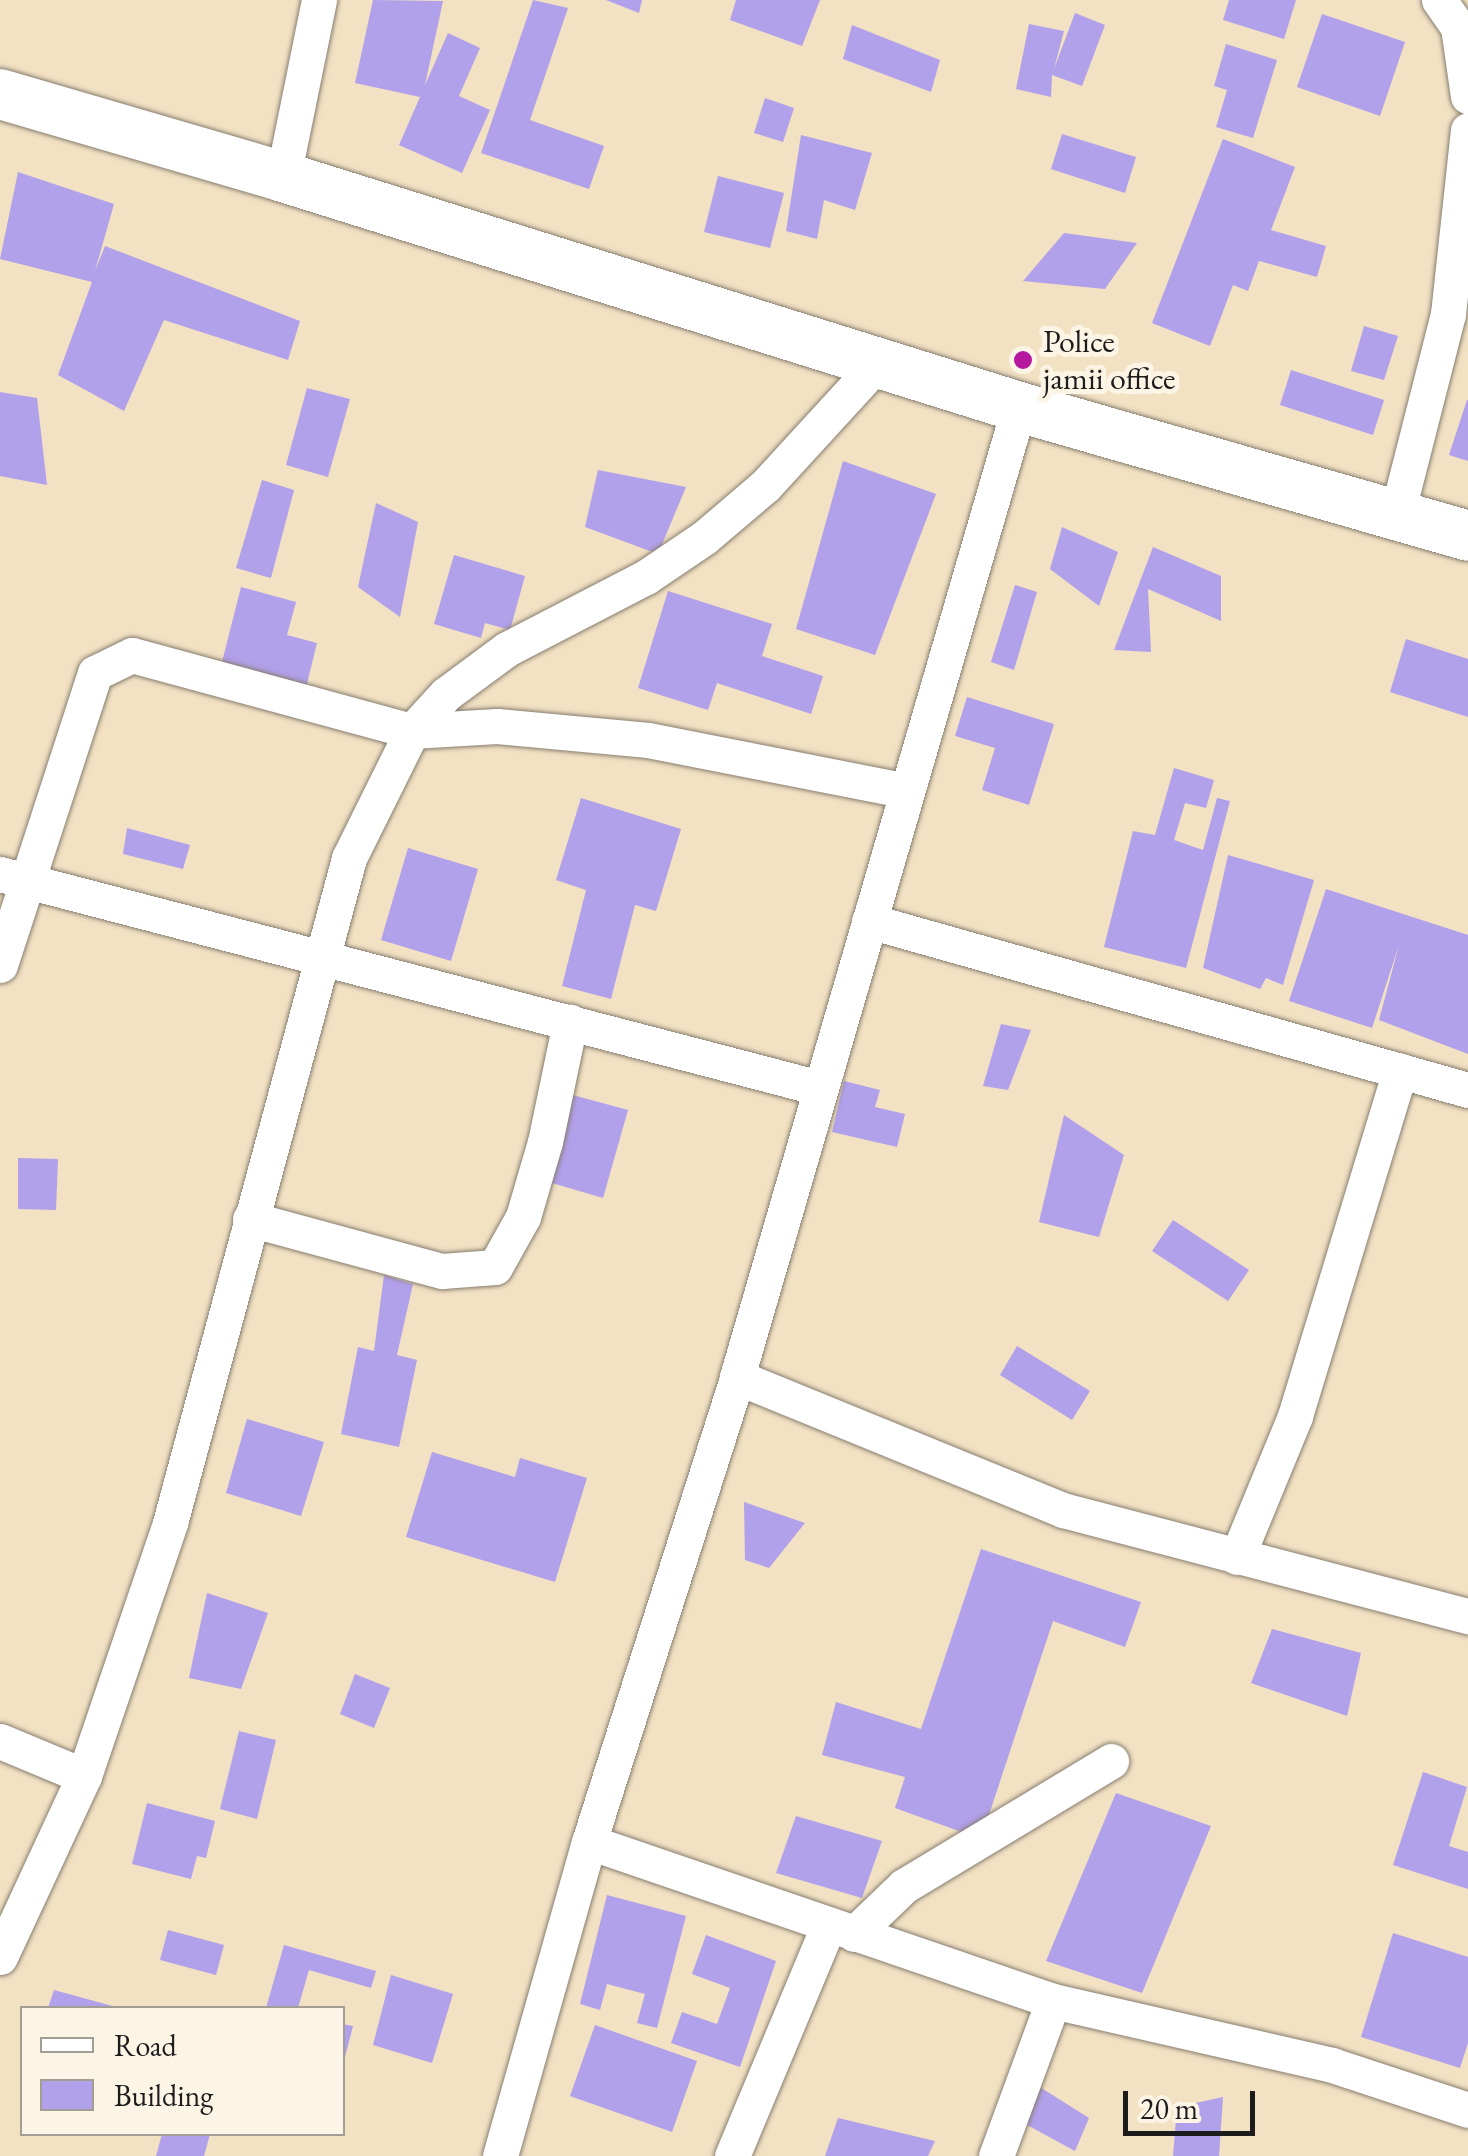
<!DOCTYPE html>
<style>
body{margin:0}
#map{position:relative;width:1468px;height:2156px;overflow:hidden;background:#f2e1c3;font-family:"EB Garamond",serif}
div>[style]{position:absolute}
.building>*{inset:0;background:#b1a0ea}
.roads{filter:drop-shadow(0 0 2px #877e70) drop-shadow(0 0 2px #877e70)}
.street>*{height:35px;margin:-17.5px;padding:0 17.5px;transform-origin:17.5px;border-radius:17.5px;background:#fff}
.secondary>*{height:50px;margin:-25px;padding:0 25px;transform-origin:25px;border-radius:25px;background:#fff}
.dots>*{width:28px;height:28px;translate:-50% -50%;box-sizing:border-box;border:5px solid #fcf5e5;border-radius:50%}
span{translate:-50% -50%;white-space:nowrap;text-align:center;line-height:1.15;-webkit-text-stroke:10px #fcf5e5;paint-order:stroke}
.poi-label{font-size:32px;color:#1c1c1c}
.left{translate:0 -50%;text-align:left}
.legend{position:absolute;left:20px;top:2006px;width:325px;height:130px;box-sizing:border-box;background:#fcf5e5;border:2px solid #a29e95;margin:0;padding:12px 18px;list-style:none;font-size:30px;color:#1c1c1c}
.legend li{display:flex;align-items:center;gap:20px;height:50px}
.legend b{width:50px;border:2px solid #a29e95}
.scale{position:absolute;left:1123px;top:2091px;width:132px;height:45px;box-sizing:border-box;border:5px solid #1c1c1c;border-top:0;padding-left:12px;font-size:30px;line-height:35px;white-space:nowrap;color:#1c1c1c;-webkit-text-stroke:8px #fcf5e5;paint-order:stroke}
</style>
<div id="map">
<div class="building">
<i style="clip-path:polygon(373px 0,443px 1px,425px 85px,448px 33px,480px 48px,459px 96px,490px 110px,462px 173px,399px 145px,420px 97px,355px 83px)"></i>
<i style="clip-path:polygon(533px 0,568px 8px,530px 120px,604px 146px,589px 189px,481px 153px)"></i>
<i style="clip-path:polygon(606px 0,642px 0,639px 13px)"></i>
<i style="clip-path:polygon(736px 0,820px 0,802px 46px,730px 20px)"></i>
<i style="clip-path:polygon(1229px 0,1296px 0,1284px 39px,1223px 20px)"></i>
<i style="clip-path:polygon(1075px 13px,1105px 25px,1082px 86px,1052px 75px,1051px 97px,1016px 89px,1029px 24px,1064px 31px,1054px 69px)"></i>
<i style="clip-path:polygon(1322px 14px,1405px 42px,1380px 116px,1297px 87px)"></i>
<i style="clip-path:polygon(852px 25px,940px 60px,931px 92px,843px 59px)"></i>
<i style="clip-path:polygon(1226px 44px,1277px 60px,1253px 138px,1216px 127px,1227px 90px,1214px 86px)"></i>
<i style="clip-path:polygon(765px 98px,794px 108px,783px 142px,754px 133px)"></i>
<i style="clip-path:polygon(1062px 134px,1136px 157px,1125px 193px,1051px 169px)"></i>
<i style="clip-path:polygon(801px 135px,872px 153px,855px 210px,824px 200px,817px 239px,786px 231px)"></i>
<i style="clip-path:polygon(1223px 139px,1295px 167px,1271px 230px,1326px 246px,1317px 277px,1259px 261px,1248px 291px,1233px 285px,1210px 346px,1152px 323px)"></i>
<i style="clip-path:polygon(18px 172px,114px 204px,95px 271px,105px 246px,300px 321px,288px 360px,164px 320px,124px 411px,58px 375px,92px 282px,0 259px)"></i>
<i style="clip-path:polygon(718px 176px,784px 193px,770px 248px,704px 232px)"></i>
<i style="clip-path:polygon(1064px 233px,1137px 243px,1105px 289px,1023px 281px)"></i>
<i style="clip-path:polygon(1364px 326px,1398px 336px,1384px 380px,1351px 371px)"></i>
<i style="clip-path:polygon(1291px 370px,1384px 400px,1373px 435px,1280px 405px)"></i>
<i style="clip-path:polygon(307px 388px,350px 399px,328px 477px,286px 465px)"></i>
<i style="clip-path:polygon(0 392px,37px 398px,47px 485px,0 476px)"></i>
<i style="clip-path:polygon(1467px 400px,1468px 400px,1468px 461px,1449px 455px)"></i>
<i style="clip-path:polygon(843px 461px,936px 494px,875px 655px,796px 629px)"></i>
<i style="clip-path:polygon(598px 470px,686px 487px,658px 554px,585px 527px)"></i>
<i style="clip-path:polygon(262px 480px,294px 490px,271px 578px,236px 568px)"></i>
<i style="clip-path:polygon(376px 503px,418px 522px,400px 617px,358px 587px)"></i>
<i style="clip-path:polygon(1062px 527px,1118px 552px,1099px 606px,1050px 569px)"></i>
<i style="clip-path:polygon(1153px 547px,1221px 576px,1221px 621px,1148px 589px,1151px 652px,1114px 650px)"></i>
<i style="clip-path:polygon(454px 555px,525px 576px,510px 630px,485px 623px,481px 638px,434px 624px)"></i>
<i style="clip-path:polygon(1015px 585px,1037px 592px,1014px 670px,991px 662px)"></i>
<i style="clip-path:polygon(241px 587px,296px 602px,287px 635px,317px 643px,305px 692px,220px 670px)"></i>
<i style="clip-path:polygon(668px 591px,772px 624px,762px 656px,823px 676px,811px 714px,717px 683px,708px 710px,638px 688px)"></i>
<i style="clip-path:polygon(1406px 639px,1468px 659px,1468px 717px,1390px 692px)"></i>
<i style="clip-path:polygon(967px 697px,1054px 724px,1029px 805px,982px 790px,995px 748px,955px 736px)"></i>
<i style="clip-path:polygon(1174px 768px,1214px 780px,1206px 808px,1185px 803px,1174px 840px,1203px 850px,1217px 798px,1230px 801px,1186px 968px,1104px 947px,1133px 831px,1155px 835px)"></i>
<i style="clip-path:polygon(581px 798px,681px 829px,656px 911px,635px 905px,611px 999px,562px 986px,586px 890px,556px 880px)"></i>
<i style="clip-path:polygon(127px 828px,190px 845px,183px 869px,123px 854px)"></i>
<i style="clip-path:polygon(408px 848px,478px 869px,451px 961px,381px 940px)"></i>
<i style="clip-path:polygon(1228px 855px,1314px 880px,1283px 985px,1266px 978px,1260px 989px,1203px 968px)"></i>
<i style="clip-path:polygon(1326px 889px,1468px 935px,1468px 1054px,1379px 1020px,1399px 945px,1372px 1028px,1289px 1001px)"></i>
<i style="clip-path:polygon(1001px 1024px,1031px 1030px,1008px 1090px,983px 1086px)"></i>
<i style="clip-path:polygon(844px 1081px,880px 1090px,875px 1107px,905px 1114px,897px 1147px,832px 1132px)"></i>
<i style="clip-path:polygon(569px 1094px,628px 1110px,603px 1198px,545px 1181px)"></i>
<i style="clip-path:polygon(1064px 1115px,1124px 1155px,1099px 1237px,1039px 1222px)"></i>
<i style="clip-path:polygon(18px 1158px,58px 1159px,56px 1210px,18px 1209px)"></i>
<i style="clip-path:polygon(1173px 1220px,1249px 1270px,1228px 1301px,1152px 1251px)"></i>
<i style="clip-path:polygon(384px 1275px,413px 1284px,397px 1355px,417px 1360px,399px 1447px,341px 1434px,358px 1347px,374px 1351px)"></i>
<i style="clip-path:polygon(1017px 1346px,1090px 1391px,1072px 1420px,1000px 1375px)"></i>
<i style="clip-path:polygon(247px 1419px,324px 1442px,301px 1516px,226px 1493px)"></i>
<i style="clip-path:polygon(432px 1452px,515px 1477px,520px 1458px,587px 1478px,555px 1582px,406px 1537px)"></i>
<i style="clip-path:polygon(744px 1502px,805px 1523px,769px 1568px,745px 1560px)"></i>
<i style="clip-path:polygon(981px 1549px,1141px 1602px,1125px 1647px,1053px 1621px,981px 1839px,895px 1808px,905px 1777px,822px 1755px,836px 1702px,921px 1729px)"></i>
<i style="clip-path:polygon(207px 1593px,268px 1613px,241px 1689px,189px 1678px)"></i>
<i style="clip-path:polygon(1272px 1629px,1361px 1653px,1347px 1716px,1251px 1683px)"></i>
<i style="clip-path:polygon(355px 1674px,390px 1688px,374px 1728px,340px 1714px)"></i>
<i style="clip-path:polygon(239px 1731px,276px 1740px,257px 1819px,220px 1809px)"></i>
<i style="clip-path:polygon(1423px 1772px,1467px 1787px,1449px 1846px,1468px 1852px,1468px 1889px,1393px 1865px)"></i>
<i style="clip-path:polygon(1116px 1793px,1211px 1826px,1142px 1993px,1046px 1961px)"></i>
<i style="clip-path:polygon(147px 1803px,215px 1821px,206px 1858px,197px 1856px,191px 1879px,132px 1864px)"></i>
<i style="clip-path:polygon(796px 1816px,882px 1841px,862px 1898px,776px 1873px)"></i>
<i style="clip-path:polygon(607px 1895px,686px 1916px,657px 2028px,637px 2023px,645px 1994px,607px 1984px,600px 2010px,580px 2004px)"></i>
<i style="clip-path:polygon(168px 1930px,224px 1945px,216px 1975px,160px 1960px)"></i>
<i style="clip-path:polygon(1393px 1933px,1468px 1957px,1468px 2043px,1460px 2068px,1361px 2037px)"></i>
<i style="clip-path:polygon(706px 1935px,776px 1961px,740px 2067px,671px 2043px,682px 2012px,717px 2024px,730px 1988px,692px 1974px)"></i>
<i style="clip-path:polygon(284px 1945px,376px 1971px,371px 1988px,309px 1970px,298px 2008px,266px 2008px)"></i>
<i style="clip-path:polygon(391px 1975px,453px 1994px,432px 2063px,373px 2045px)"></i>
<i style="clip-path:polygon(54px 1990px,116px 2007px,116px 2008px,48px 2008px)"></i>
<i style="clip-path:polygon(342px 2024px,353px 2026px,344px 2061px,342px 2061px)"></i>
<i style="clip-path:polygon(595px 2025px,697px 2061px,672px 2132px,570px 2096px)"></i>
<i style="clip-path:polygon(1035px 2084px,1089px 2118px,1075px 2151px,1018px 2120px)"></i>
<i style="clip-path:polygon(1223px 2097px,1219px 2156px,1173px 2156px,1177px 2107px)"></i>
<i style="clip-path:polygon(838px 2118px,935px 2141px,928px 2156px,825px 2156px)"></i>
<i style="clip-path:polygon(162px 2134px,210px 2134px,204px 2156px,156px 2156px)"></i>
</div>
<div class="roads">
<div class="street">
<i style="left:1439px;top:0;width:33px;rotate:55deg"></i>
<i style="left:1458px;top:27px;width:70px;rotate:81.8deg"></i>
<i style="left:283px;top:177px;width:181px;rotate:-78.5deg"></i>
<i style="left:1397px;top:514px;width:206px;rotate:-75.7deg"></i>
<i style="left:1448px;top:314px;width:185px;rotate:-83.8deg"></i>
<i style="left:0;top:874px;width:847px;rotate:14.63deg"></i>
<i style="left:869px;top:921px;width:622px;rotate:15.76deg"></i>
<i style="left:0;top:965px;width:307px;rotate:-72deg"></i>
<i style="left:95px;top:673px;width:41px;rotate:-25.9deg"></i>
<i style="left:132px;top:655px;width:290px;rotate:15.2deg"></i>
<i style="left:412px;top:731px;width:85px;rotate:-3.4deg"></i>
<i style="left:497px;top:726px;width:152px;rotate:5.3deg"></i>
<i style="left:648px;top:740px;width:264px;rotate:11.1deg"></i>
<i style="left:250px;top:1219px;width:199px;rotate:15.2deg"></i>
<i style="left:442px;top:1271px;width:53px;rotate:-4.3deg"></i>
<i style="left:495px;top:1267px;width:57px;rotate:-60.8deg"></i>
<i style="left:523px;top:1217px;width:78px;rotate:-73.7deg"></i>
<i style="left:545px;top:1142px;width:123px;rotate:-78.2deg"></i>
<i style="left:737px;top:1377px;width:352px;rotate:22.2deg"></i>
<i style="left:1063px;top:1510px;width:419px;rotate:14.7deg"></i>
<i style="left:1237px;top:1557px;width:152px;rotate:-67.6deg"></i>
<i style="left:1295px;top:1416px;width:361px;rotate:-73.1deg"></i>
<i style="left:0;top:1741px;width:91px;rotate:22.6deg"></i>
<i style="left:589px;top:1842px;width:490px;rotate:18.9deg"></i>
<i style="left:1053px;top:2001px;width:286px;rotate:12.9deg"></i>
<i style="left:1332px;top:2065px;width:143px;rotate:18.3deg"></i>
<i style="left:854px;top:1934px;width:69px;rotate:-43.8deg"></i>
<i style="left:904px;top:1886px;width:242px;rotate:-31.1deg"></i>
<i style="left:0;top:1957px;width:200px;rotate:-65.1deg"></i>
<i style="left:84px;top:1776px;width:267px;rotate:-71.2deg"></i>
<i style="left:170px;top:1523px;width:689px;rotate:-74.93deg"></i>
<i style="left:349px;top:858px;width:142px;rotate:-63.6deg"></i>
<i style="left:412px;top:731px;width:50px;rotate:-47.4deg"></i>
<i style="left:446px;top:694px;width:76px;rotate:-36.4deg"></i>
<i style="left:507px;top:649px;width:157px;rotate:-27.4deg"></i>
<i style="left:646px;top:577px;width:71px;rotate:-34.1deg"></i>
<i style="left:705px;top:537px;width:80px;rotate:-40.4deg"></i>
<i style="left:766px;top:485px;width:164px;rotate:-47.5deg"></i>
<i style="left:500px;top:2156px;width:326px;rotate:-74.2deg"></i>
<i style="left:589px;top:1842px;width:488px;rotate:-72.3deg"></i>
<i style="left:737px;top:1377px;width:1010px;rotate:-73.79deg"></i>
<i style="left:732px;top:2156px;width:249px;rotate:-67.3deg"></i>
<i style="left:996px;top:2156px;width:165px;rotate:-69.8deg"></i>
</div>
<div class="secondary">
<i style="left:0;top:94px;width:295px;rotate:16.3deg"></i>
<i style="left:283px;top:177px;width:771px;rotate:17.35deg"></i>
<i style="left:1019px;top:407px;width:467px;rotate:16deg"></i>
</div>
</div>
<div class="dots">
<i style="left:1023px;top:360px;background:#b5179e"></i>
</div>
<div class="poi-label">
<span class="left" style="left:1043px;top:360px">Police<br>jamii office</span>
</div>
<ul class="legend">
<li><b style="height:12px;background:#fff"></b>Road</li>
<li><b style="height:28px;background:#b1a0ea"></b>Building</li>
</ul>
<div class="scale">20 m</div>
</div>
